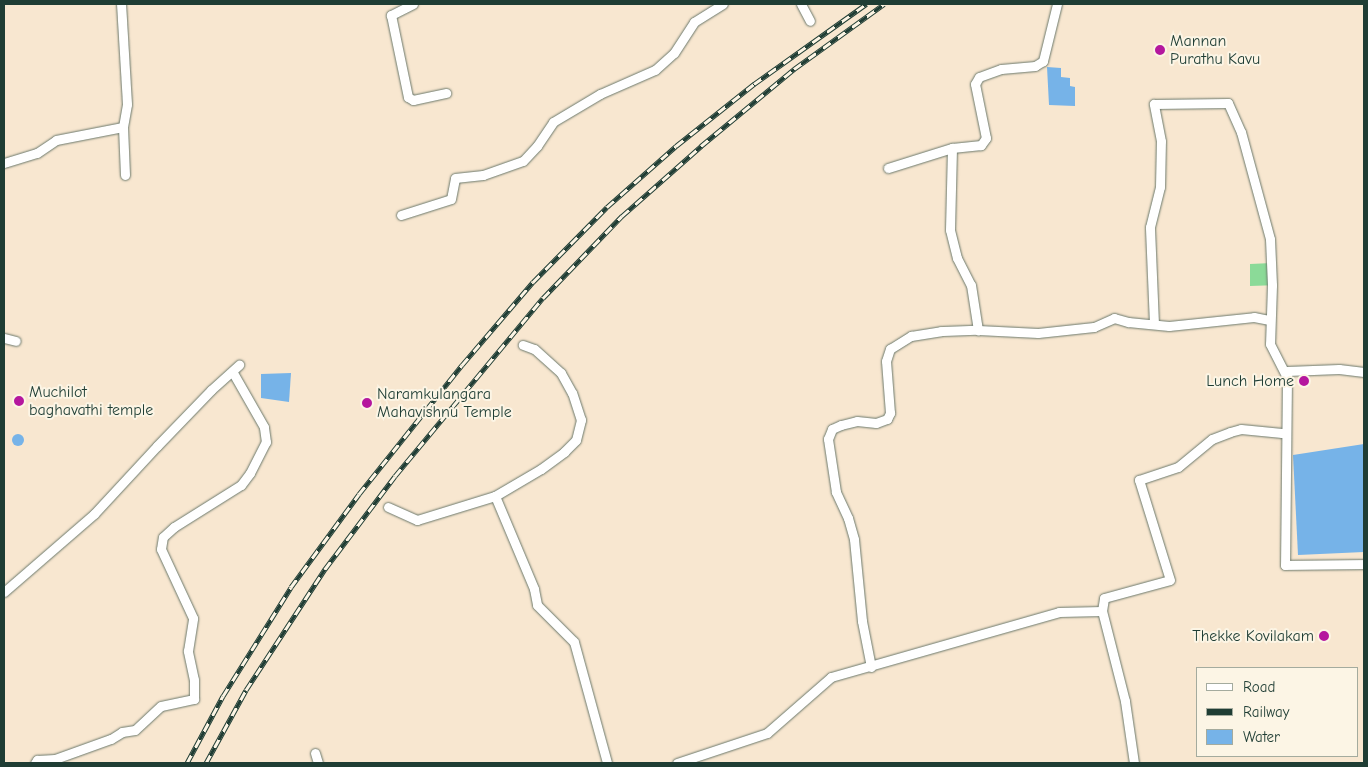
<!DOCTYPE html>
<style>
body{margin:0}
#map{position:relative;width:1368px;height:767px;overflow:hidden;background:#f8e7d0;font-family:"Comic Neue",sans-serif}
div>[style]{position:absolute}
.green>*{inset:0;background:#8bda98}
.water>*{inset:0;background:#76b3e8}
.round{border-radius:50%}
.roads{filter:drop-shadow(0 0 1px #6b786b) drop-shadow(0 0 1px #6b786b)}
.minor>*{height:9px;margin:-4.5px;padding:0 4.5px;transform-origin:4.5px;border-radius:4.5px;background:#fff}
.rail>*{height:5px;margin-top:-2.5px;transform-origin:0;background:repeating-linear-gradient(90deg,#fcf5e5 0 9px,#1f3d34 0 18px);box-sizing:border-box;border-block:1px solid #1f3d34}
.dots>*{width:14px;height:14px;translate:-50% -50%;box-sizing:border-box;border:2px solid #fcf5e5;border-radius:50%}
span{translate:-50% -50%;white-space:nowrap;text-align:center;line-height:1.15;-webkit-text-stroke:4px #fcf5e5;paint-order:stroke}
.poi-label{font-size:16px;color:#1f3d34}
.left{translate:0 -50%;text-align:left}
.right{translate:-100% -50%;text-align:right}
.frame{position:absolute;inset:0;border:5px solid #1f3d34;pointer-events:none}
.legend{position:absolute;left:1196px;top:667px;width:162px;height:90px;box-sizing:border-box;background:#fcf5e5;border:1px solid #a4ab9e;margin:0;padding:6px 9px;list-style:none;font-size:15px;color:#1f3d34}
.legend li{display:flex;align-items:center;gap:10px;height:25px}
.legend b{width:25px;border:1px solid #a4ab9e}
</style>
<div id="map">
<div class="green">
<i style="clip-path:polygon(1275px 263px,1276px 285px,1250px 286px,1250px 264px)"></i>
</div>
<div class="water">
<i style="clip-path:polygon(1047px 67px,1061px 68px,1061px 77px,1070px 78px,1070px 86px,1075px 87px,1075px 106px,1049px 105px)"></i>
<i style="clip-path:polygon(291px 373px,289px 402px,261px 398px,261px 374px)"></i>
<i class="round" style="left:12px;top:434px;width:12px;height:12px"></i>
<i style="clip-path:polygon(1364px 444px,1364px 552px,1298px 555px,1293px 455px)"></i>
</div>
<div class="roads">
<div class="minor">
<i style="left:413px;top:4px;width:25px;rotate:153deg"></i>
<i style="left:391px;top:15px;width:84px;rotate:78.3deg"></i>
<i style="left:408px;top:97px;width:6px;rotate:31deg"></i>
<i style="left:413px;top:100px;width:34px;rotate:-12deg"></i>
<i style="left:801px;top:4px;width:19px;rotate:62deg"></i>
<i style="left:1057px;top:4px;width:59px;rotate:103.8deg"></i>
<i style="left:1043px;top:61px;width:9px;rotate:148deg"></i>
<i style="left:1035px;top:66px;width:34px;rotate:175deg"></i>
<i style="left:1001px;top:69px;width:23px;rotate:160deg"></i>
<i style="left:979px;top:77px;width:8px;rotate:120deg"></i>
<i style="left:975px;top:84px;width:55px;rotate:78.5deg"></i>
<i style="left:986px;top:138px;width:9px;rotate:126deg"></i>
<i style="left:981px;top:145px;width:29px;rotate:174deg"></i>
<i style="left:952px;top:148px;width:82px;rotate:91.4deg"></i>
<i style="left:950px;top:230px;width:29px;rotate:76deg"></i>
<i style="left:957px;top:258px;width:30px;rotate:63deg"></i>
<i style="left:971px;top:285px;width:46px;rotate:81.2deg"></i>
<i style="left:978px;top:330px;width:60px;rotate:2.9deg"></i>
<i style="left:1038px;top:333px;width:56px;rotate:-6.1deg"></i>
<i style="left:1094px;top:327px;width:22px;rotate:-24deg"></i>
<i style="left:1114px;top:318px;width:15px;rotate:16deg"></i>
<i style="left:1128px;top:322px;width:41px;rotate:5.6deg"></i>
<i style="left:1169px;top:326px;width:85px;rotate:-6deg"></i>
<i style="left:1254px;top:317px;width:16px;rotate:11deg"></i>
<i style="left:123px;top:127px;width:48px;rotate:87.6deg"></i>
<i style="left:4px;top:163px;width:34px;rotate:-17deg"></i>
<i style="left:37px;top:153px;width:23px;rotate:-34deg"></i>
<i style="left:56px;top:140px;width:68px;rotate:-11deg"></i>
<i style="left:123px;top:127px;width:23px;rotate:-80deg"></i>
<i style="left:127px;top:104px;width:100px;rotate:-93.4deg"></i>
<i style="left:888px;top:168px;width:67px;rotate:-17.4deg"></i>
<i style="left:401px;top:215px;width:52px;rotate:-17.7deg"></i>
<i style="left:451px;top:199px;width:21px;rotate:-79deg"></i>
<i style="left:455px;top:178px;width:28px;rotate:-6deg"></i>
<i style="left:483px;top:175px;width:42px;rotate:-19.3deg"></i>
<i style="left:523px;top:161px;width:21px;rotate:-47deg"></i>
<i style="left:537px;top:146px;width:29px;rotate:-56deg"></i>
<i style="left:553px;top:122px;width:55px;rotate:-30.8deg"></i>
<i style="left:600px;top:94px;width:60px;rotate:-23.6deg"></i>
<i style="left:655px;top:70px;width:25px;rotate:-42deg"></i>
<i style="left:674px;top:53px;width:37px;rotate:-57deg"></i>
<i style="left:694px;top:22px;width:34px;rotate:-32deg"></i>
<i style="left:1154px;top:324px;width:97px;rotate:-92.4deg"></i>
<i style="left:1150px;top:227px;width:41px;rotate:-76deg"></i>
<i style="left:1160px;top:187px;width:46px;rotate:-88.8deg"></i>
<i style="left:1161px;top:141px;width:38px;rotate:-101deg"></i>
<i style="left:1154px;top:104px;width:74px;rotate:-0.8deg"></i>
<i style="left:1228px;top:103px;width:32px;rotate:66deg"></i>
<i style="left:1241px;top:132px;width:111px;rotate:74.8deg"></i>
<i style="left:1270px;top:239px;width:46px;rotate:87.5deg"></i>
<i style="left:1272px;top:285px;width:59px;rotate:91.9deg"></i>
<i style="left:1270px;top:344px;width:37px;rotate:63deg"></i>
<i style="left:1287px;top:377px;width:188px;rotate:90.6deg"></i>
<i style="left:1285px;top:565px;width:79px;rotate:-0.7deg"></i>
<i style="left:4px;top:338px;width:12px;rotate:14deg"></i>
<i style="left:1287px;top:377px;width:6px;rotate:-90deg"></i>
<i style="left:1287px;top:371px;width:52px;rotate:-2.2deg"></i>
<i style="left:1339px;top:369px;width:25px;rotate:7deg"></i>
<i style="left:495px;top:496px;width:53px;rotate:-30.4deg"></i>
<i style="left:541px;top:469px;width:29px;rotate:-36deg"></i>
<i style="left:564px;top:452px;width:17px;rotate:-45deg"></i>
<i style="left:576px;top:440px;width:21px;rotate:-76deg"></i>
<i style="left:581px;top:420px;width:28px;rotate:-108deg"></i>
<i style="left:572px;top:393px;width:23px;rotate:-119deg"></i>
<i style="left:561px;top:373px;width:36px;rotate:-138deg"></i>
<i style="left:534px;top:349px;width:12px;rotate:-160deg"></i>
<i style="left:388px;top:507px;width:32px;rotate:24deg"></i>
<i style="left:417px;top:520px;width:82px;rotate:-17.1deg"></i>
<i style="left:495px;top:496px;width:101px;rotate:67.2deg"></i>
<i style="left:534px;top:589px;width:16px;rotate:79deg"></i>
<i style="left:537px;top:605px;width:52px;rotate:45deg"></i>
<i style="left:574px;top:642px;width:125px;rotate:74.7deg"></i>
<i style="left:4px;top:592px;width:119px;rotate:-40.9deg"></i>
<i style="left:94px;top:514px;width:93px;rotate:-47.2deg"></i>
<i style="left:157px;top:446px;width:78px;rotate:-46deg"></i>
<i style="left:211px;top:390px;width:38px;rotate:-42deg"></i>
<i style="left:871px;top:667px;width:47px;rotate:-101.1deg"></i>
<i style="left:862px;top:621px;width:82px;rotate:-95.6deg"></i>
<i style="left:854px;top:539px;width:22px;rotate:-106deg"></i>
<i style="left:848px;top:518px;width:29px;rotate:-115deg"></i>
<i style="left:836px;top:492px;width:54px;rotate:-98.6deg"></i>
<i style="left:828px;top:439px;width:11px;rotate:-68deg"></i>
<i style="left:832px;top:429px;width:10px;rotate:-24deg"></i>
<i style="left:841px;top:425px;width:16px;rotate:-14deg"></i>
<i style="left:857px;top:421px;width:19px;rotate:6deg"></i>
<i style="left:876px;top:423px;width:12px;rotate:-20deg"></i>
<i style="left:887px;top:419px;width:7px;rotate:-63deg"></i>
<i style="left:890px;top:413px;width:52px;rotate:-94.4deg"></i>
<i style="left:886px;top:361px;width:13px;rotate:-72deg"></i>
<i style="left:890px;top:349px;width:25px;rotate:-32deg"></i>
<i style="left:911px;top:336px;width:30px;rotate:-9deg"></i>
<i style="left:941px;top:331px;width:37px;rotate:-2deg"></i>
<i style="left:315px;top:753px;width:10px;rotate:73deg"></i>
<i style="left:35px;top:763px;width:4px;rotate:-56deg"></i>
<i style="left:37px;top:760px;width:18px;rotate:-3deg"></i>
<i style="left:55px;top:759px;width:59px;rotate:-19.7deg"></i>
<i style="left:111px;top:739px;width:13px;rotate:-32deg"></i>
<i style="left:122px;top:732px;width:13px;rotate:-9deg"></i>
<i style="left:135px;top:730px;width:35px;rotate:-43deg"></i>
<i style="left:161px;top:706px;width:34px;rotate:-12deg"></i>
<i style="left:194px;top:699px;width:19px;rotate:-90deg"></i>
<i style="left:194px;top:680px;width:30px;rotate:-102deg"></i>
<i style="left:188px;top:651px;width:33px;rotate:-81deg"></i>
<i style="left:193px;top:618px;width:76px;rotate:-114.9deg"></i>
<i style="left:161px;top:549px;width:12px;rotate:-81deg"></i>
<i style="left:163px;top:537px;width:15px;rotate:-42deg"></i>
<i style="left:174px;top:527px;width:79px;rotate:-32.1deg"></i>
<i style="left:241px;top:485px;width:15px;rotate:-53deg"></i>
<i style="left:250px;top:473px;width:35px;rotate:-63deg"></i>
<i style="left:266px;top:442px;width:15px;rotate:-98deg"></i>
<i style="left:264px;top:427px;width:64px;rotate:-119.7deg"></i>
<i style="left:677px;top:763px;width:95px;rotate:-18.4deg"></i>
<i style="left:767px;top:733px;width:85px;rotate:-41.2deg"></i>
<i style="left:831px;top:677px;width:237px;rotate:-15.9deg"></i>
<i style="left:1059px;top:612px;width:43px;rotate:-1.3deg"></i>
<i style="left:1134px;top:763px;width:63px;rotate:-98.3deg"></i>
<i style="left:1125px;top:701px;width:93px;rotate:-104.3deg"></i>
<i style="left:1102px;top:611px;width:13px;rotate:-81deg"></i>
<i style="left:1104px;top:598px;width:68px;rotate:-15.3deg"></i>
<i style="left:1170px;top:580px;width:105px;rotate:-107.2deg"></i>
<i style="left:1139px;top:480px;width:41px;rotate:-18.4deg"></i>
<i style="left:1178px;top:467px;width:44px;rotate:-39.5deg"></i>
<i style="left:1212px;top:439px;width:19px;rotate:-21deg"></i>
<i style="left:1230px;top:432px;width:11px;rotate:-15deg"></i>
<i style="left:1241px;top:429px;width:41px;rotate:5.6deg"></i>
<i style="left:1282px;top:433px;width:4px;rotate:-14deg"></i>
</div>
</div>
<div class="rail">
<i style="left:187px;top:763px;width:76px;rotate:-61.8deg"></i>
<i style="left:223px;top:696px;width:128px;rotate:-58deg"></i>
<i style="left:291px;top:587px;width:115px;rotate:-53.8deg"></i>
<i style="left:359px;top:494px;width:165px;rotate:-51.4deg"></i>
<i style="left:462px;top:365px;width:109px;rotate:-49.5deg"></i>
<i style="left:533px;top:282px;width:105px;rotate:-45.4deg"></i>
<i style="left:607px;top:207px;width:92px;rotate:-41.5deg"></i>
<i style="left:676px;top:146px;width:100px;rotate:-38.5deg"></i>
<i style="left:754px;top:84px;width:138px;rotate:-35.5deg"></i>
<i style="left:206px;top:763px;width:83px;rotate:-61.3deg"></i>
<i style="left:246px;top:690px;width:145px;rotate:-56.9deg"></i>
<i style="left:325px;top:569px;width:116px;rotate:-53deg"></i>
<i style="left:395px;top:476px;width:231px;rotate:-50.3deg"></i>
<i style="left:543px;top:298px;width:114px;rotate:-46.1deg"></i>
<i style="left:622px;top:216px;width:106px;rotate:-41.5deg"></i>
<i style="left:701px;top:146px;width:121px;rotate:-39.6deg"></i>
<i style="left:794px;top:69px;width:111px;rotate:-35.8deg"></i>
</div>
<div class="dots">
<i style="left:1160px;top:50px;background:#b5179e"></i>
<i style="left:1304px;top:381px;background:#b5179e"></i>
<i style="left:19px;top:401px;background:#b5179e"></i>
<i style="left:367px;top:403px;background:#b5179e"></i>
<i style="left:1324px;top:636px;background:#b5179e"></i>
</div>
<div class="poi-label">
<span class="left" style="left:1170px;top:50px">Mannan<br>Purathu Kavu</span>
<span class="right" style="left:1294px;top:381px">Lunch Home</span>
<span class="left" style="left:29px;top:401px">Muchilot<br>baghavathi temple</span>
<span class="left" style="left:377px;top:403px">Naramkulangara<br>Mahavishnu Temple</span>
<span class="right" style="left:1314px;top:636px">Thekke Kovilakam</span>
</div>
<div class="frame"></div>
<ul class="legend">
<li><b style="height:6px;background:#fff"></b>Road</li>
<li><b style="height:6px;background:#1f3d34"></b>Railway</li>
<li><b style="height:14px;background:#76b3e8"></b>Water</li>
</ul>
</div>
